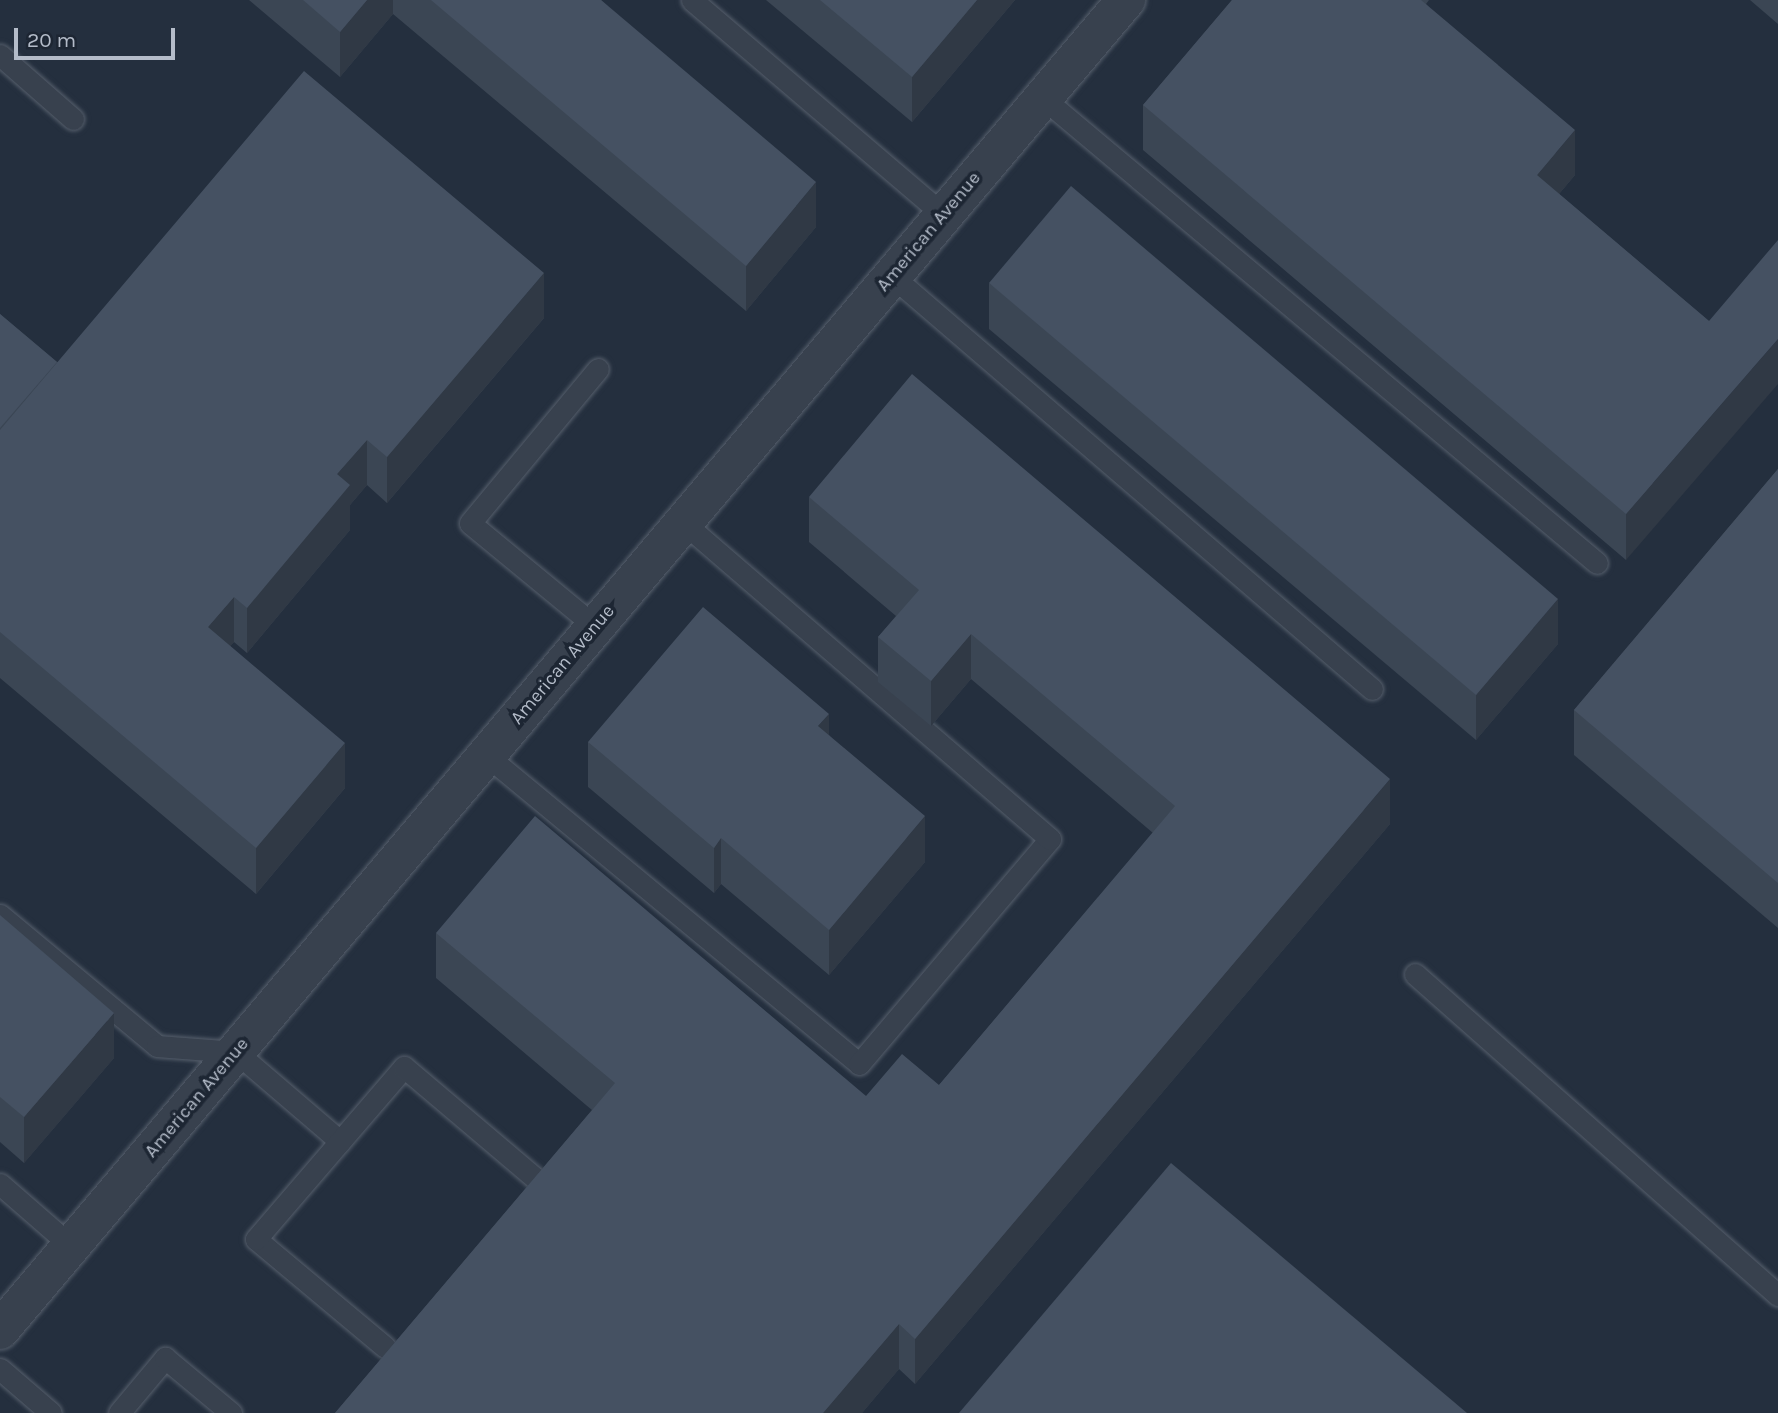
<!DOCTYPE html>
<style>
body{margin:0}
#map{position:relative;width:1778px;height:1413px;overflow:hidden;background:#242f3e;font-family:Karla,sans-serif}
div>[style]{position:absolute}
.roads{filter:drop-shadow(0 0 2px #565f6c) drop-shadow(0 0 2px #565f6c)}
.service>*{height:21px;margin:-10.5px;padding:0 10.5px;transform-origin:10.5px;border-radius:10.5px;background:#38414e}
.minor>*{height:38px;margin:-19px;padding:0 19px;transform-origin:19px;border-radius:19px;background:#38414e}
.wall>*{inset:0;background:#3b4654}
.shaded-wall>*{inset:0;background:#303945}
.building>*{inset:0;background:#455162}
span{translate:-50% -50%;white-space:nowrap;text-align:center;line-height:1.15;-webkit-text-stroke:7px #1d2633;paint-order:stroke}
.street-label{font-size:19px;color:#b4bcc9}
.scale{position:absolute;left:14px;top:28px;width:161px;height:32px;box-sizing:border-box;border:4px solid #b4bcc9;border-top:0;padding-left:9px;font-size:21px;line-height:24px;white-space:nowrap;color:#b4bcc9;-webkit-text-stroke:5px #1d2633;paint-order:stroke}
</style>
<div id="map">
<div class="roads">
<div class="service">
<i style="left:692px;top:0;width:331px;rotate:40.5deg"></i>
<i style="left:0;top:55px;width:97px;rotate:41.2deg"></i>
<i style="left:1043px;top:98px;width:723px;rotate:40.01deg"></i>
<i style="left:892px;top:276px;width:633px;rotate:40.71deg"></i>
<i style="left:596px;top:627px;width:163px;rotate:-140.5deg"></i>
<i style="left:470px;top:523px;width:200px;rotate:-50.3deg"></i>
<i style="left:486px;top:755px;width:484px;rotate:39.6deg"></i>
<i style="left:859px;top:1064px;width:295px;rotate:-49.7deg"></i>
<i style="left:1050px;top:839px;width:484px;rotate:-139.2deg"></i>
<i style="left:0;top:915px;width:204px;rotate:39.8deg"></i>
<i style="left:157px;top:1046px;width:79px;rotate:4.3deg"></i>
<i style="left:236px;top:1052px;width:137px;rotate:40.6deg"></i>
<i style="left:1415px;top:974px;width:485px;rotate:41.5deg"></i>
<i style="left:0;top:1184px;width:94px;rotate:41.1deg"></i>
<i style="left:385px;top:1347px;width:168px;rotate:-140.1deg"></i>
<i style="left:256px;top:1239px;width:227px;rotate:-49.3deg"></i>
<i style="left:404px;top:1067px;width:181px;rotate:40.3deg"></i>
<i style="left:0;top:1369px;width:67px;rotate:40.8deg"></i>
<i style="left:119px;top:1413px;width:72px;rotate:-50.1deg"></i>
<i style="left:165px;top:1358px;width:86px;rotate:39.8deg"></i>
</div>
<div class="minor">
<i style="left:0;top:1330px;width:1743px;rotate:-49.75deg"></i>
</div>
</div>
<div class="wall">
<i style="clip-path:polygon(249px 0,601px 0,816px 227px,746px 311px,393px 14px,340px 77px)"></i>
<i style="clip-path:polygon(766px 0,1015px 0,912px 122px)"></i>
<i style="clip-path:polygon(1232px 0,1429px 0,1426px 4px,1575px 175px,1559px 194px,1709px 321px,1626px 560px,1143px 150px,1143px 105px)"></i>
<i style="clip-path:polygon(1750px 0,1778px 0,1778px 24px)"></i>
<i style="clip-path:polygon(989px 283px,1558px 644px,1476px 740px,989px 329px)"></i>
<i style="clip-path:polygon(0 314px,57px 362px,544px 318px,387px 503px,367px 485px,350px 505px,350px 530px,247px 653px,234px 642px,230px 646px,345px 788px,256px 894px,0 678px)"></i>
<i style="clip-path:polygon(1778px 469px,1778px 928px,1574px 755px,1574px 710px)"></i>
<i style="clip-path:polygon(809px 497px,1390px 824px,915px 1384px,899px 1369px,862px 1413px,335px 1413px,592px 1110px,436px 978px,436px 933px,866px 1096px,939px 1085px,1153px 833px,971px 679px,931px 726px,878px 682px,878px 637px,896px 616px,809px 542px)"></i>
<i style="clip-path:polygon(829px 735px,925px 862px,829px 975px,721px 884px,714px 893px,588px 787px,588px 742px)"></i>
<i style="clip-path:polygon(0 915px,114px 1058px,24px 1163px,0 1142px)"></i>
</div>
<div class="shaded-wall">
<i style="clip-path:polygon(367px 0,393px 0,393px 14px,340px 77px,340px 32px)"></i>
<i style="clip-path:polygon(977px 0,1015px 0,912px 122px,912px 77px)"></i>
<i style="clip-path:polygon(1575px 130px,1575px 175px,1537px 220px,1537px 175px)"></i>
<i style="clip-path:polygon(816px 182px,816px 227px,746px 311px,746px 266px)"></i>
<i style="clip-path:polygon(544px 273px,544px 318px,387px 503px,387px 457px)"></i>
<i style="clip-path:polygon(1778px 339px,1778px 384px,1626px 560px,1626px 514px)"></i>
<i style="clip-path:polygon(367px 440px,367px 485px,350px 505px,350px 530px,247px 653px,247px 608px,337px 474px)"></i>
<i style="clip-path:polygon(234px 597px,234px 642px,208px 672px,208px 627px)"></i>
<i style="clip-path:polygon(1558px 599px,1558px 644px,1476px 740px,1476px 695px)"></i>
<i style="clip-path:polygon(971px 634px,971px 679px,931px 726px,931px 681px)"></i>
<i style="clip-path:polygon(829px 714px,829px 759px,818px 726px)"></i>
<i style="clip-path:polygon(345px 743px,345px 788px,256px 894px,256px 848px)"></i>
<i style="clip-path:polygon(1390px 779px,1390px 824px,915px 1384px,915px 1339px)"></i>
<i style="clip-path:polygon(925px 816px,925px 862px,829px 975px,829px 930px)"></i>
<i style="clip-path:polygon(721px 838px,721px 884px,714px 893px,714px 848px)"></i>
<i style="clip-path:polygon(114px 1013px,114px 1058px,24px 1163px,24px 1117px)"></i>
<i style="clip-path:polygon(899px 1324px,899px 1369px,862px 1413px,823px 1413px)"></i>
</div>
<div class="building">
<i style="clip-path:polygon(303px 0,367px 0,340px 32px)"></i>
<i style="clip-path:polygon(431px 0,601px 0,816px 182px,746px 266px)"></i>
<i style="clip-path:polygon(820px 0,977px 0,912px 77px)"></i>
<i style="clip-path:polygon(1232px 0,1421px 0,1575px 130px,1537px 175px,1709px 321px,1778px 240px,1778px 339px,1626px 514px,1143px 105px)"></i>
<i style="clip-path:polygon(304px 71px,544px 273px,387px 457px,367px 440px,337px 474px,350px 485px,247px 608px,234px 597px,208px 627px,345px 743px,256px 848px,0 632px,0 430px)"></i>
<i style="clip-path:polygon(1071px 186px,1558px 599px,1476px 695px,989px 283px)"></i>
<i style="clip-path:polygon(0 314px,57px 362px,0 428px)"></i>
<i style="clip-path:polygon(912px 374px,1390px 779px,915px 1339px,899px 1324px,823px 1413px,335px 1413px,615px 1083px,436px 933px,535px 816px,866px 1096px,902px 1054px,939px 1085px,1175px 806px,971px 634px,931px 681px,878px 637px,919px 590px,809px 497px)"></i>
<i style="clip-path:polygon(1778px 469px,1778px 883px,1574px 710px)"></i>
<i style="clip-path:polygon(703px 607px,829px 714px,818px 726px,925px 816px,829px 930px,721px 838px,714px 848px,588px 742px)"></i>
<i style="clip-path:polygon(0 915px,114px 1013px,24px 1117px,0 1097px)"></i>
<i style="clip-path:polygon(1171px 1163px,1467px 1413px,959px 1413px)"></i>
</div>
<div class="street-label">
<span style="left:929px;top:232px;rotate:-50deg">American Avenue</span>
<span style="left:563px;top:665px;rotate:-50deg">American Avenue</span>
<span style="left:197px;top:1098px;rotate:-50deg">American Avenue</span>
</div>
<div class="scale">20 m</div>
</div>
